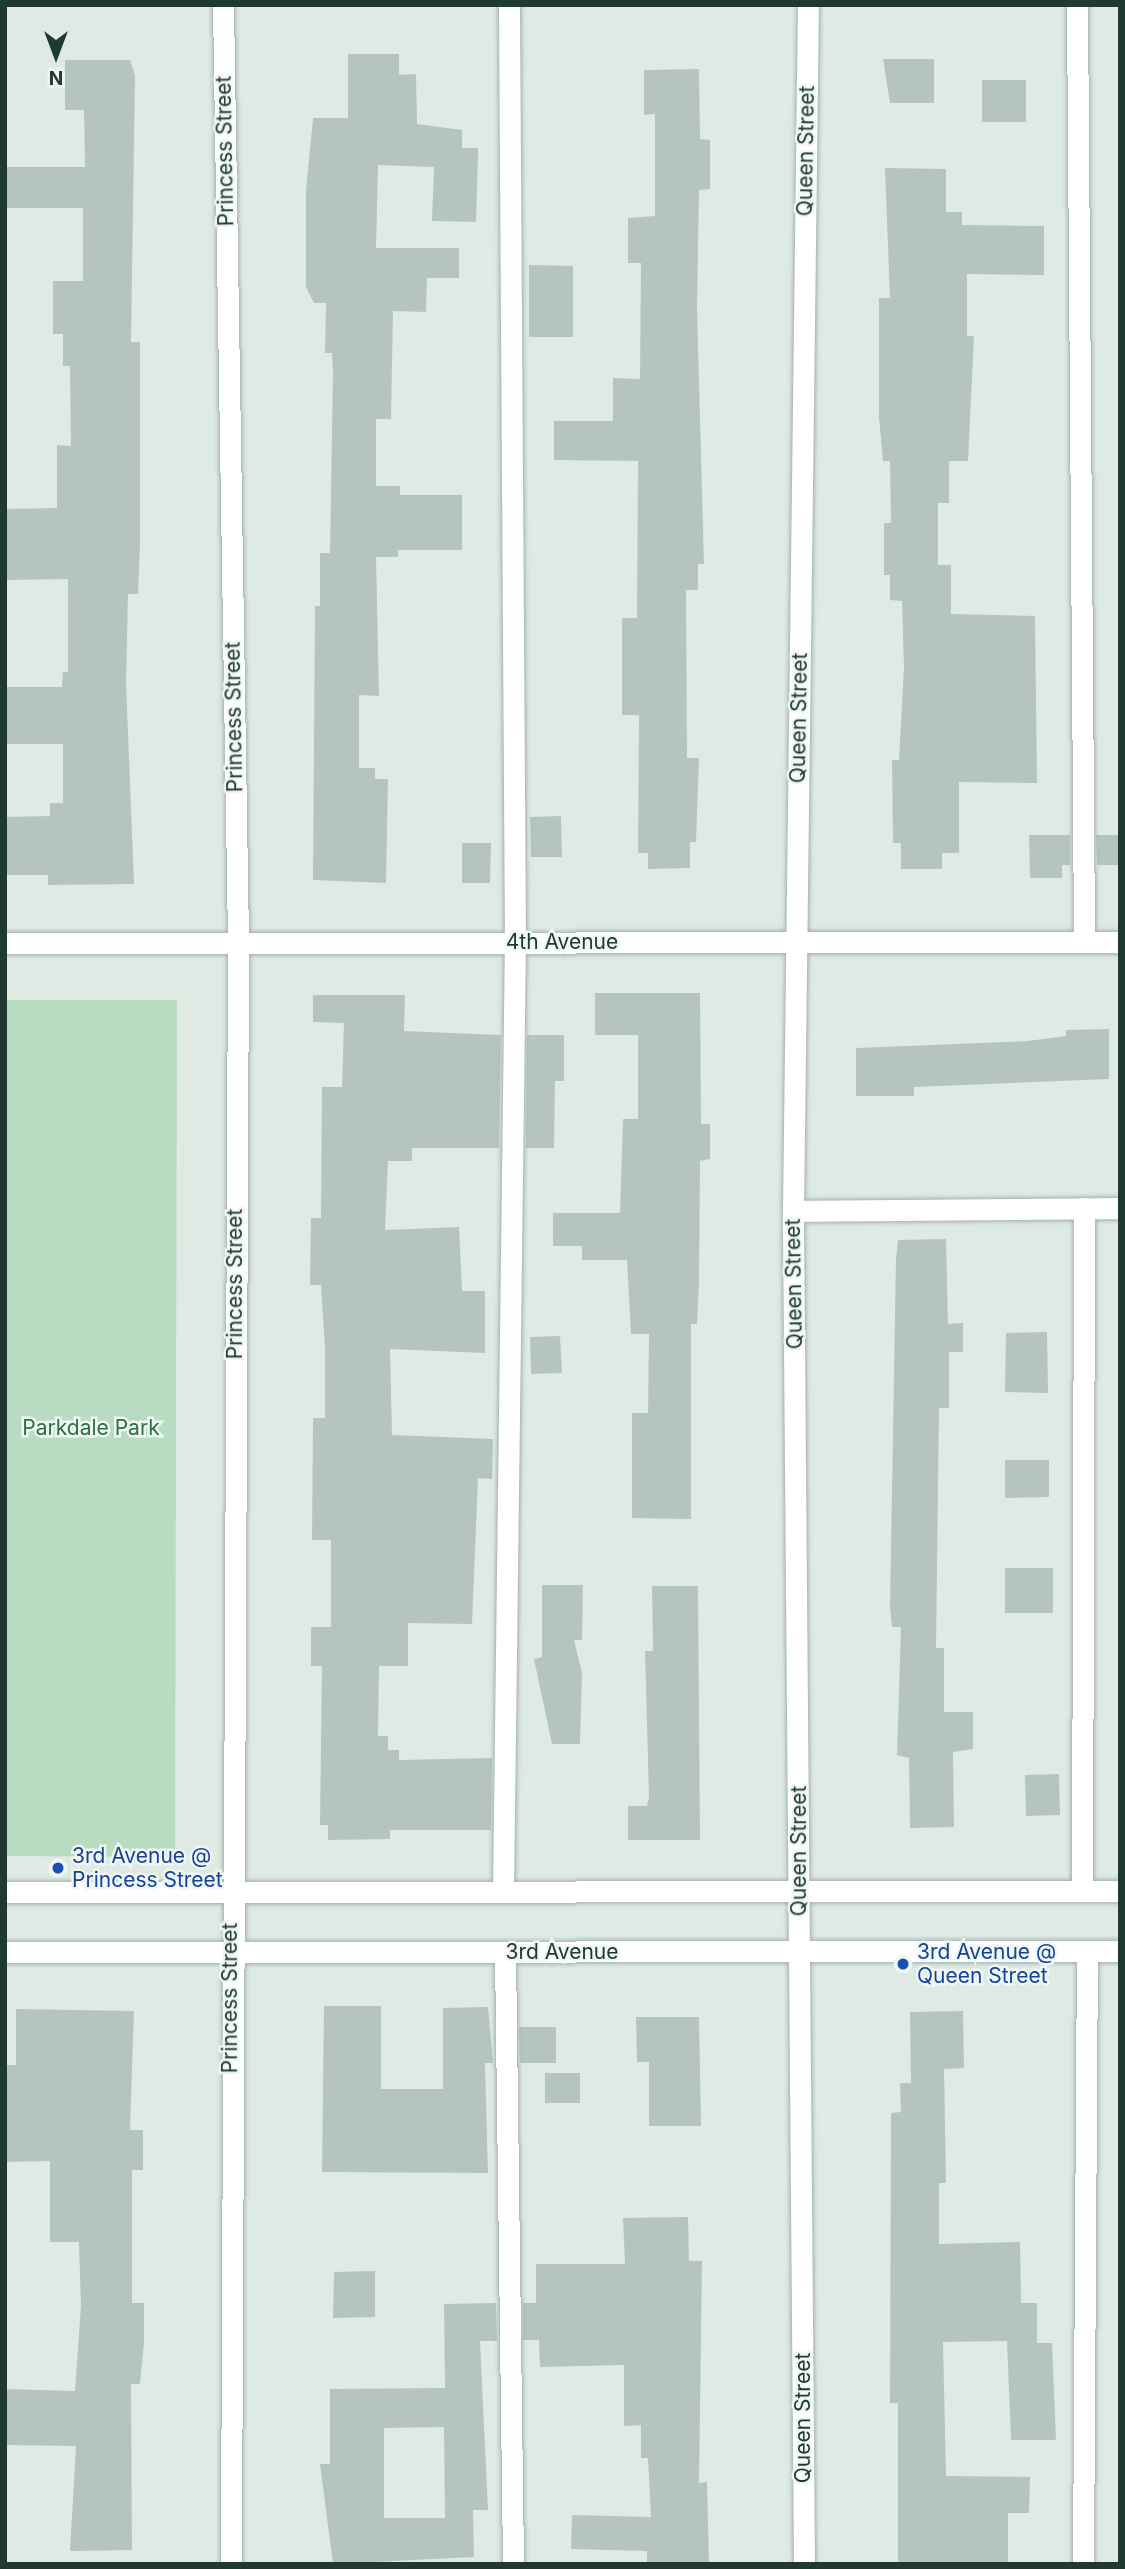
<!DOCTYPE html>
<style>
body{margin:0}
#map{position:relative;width:1125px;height:2569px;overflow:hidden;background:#dfeae5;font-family:Inter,sans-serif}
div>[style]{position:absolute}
.green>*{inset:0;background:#b8dcc1}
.building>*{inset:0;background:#b5c5be}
.roads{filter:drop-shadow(0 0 2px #a2b2ac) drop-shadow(0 0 2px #a2b2ac)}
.minor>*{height:21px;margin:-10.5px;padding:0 10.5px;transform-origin:10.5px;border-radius:10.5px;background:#fff}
.dots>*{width:19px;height:19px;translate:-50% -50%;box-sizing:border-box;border:4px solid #f0f7f3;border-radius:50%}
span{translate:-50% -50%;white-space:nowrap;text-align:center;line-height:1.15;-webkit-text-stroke:5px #f0f7f3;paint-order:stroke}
.street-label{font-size:21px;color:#203a33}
.park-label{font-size:21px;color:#2b7145}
.transit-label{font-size:21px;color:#164399}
.left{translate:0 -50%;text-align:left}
.frame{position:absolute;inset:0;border:7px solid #203a33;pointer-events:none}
.north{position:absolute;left:21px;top:21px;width:70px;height:70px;-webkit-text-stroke:5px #f0f7f3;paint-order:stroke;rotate:180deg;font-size:19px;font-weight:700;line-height:28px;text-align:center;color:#203a33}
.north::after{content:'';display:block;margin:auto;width:24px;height:32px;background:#203a33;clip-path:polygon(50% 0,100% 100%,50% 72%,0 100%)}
</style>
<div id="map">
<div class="green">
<i style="clip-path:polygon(5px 1000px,177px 1000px,175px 1857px,5px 1856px)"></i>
</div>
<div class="building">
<i style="clip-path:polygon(348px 54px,399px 54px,399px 75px,416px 74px,417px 124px,462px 130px,462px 148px,478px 148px,478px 154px,476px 222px,432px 221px,434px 167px,378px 165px,376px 248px,459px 248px,459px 278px,427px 278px,426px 312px,393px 311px,391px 419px,376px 419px,376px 486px,400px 486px,400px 495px,462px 495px,462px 550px,398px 550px,398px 557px,376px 557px,379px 696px,359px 695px,359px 768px,375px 768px,375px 779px,388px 779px,386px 883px,313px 880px,315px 606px,320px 606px,320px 553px,330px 553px,333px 372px,332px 353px,325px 353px,326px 303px,314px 303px,306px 287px,306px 190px,313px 118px,348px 118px)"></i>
<i style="clip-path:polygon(883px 59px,934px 59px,934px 103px,890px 103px)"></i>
<i style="clip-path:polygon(65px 60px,130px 60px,135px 76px,131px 342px,140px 342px,140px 545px,138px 594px,128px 594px,126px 683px,134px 884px,48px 885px,48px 875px,5px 875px,5px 817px,50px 816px,50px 803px,63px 803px,63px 744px,5px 744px,5px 687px,62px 687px,63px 672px,68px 672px,68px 579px,5px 580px,5px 509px,57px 508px,57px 445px,71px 446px,70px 366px,63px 366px,63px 334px,53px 334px,53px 281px,83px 281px,83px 208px,5px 208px,5px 167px,85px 167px,84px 110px,65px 110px)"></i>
<i style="clip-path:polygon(699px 69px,700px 139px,710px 140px,710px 189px,699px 190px,697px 308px,704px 564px,698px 564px,698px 590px,686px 590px,687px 758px,699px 758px,696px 842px,690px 842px,690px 868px,648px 869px,648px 853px,638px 853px,639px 715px,622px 715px,622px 618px,637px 618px,638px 461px,554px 460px,554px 421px,613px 421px,613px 378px,640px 379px,641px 263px,628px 263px,628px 218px,655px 216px,655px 114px,644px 115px,644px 70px)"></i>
<i style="clip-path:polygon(982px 80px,1026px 80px,1026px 122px,982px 122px)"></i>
<i style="clip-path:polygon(885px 168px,946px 169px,946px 212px,962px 212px,962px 225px,1044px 226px,1044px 275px,967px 274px,967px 336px,974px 336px,968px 461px,949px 461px,949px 503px,938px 503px,938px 565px,951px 565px,951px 614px,1035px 616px,1037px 783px,959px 782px,959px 853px,942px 853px,942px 869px,901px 869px,901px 843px,893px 843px,892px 760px,899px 760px,904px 667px,902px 601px,890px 600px,890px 575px,884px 575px,884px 523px,891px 523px,890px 461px,883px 461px,879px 417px,879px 298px,890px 298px)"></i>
<i style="clip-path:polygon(529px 265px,573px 266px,573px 337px,529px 337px)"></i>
<i style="clip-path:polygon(561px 816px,562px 857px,531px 857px,530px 817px)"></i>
<i style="clip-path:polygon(1029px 835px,1070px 835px,1070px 865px,1062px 865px,1062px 878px,1030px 878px)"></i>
<i style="clip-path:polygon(1096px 835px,1120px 835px,1120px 865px,1097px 865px)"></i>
<i style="clip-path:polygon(462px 843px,491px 843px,490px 883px,462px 883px)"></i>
<i style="clip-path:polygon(595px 993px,700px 993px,701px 1124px,710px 1124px,710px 1159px,700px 1161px,699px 1282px,697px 1324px,691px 1324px,691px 1519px,632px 1518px,632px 1413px,648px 1413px,649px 1334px,631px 1334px,627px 1260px,582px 1260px,582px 1246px,553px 1246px,553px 1213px,620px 1213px,623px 1119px,638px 1119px,638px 1035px,595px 1035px)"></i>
<i style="clip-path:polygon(313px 995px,405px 995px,404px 1031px,501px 1035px,499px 1148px,412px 1148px,412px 1161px,388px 1161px,385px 1230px,459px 1227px,462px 1291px,485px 1291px,485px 1353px,390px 1349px,392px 1435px,493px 1439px,492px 1479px,478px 1478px,472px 1624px,408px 1623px,408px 1666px,379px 1666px,378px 1736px,388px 1736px,388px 1750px,399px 1750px,399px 1760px,492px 1758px,491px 1830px,390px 1830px,390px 1839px,328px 1840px,328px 1825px,320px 1825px,322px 1666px,311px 1666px,311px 1627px,331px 1627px,331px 1540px,312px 1540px,313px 1418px,325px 1418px,325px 1349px,321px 1285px,310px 1285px,311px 1218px,321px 1218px,322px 1087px,342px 1087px,344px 1023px,313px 1022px)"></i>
<i style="clip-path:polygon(1109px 1029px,1109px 1079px,914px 1087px,914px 1096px,856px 1096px,856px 1048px,1028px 1041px,1066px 1036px,1066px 1030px)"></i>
<i style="clip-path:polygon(527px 1035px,564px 1035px,564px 1081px,555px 1081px,554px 1148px,526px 1148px)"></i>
<i style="clip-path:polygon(946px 1239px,948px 1324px,963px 1323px,963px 1352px,949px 1352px,949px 1408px,939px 1408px,936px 1648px,944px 1648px,944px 1712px,973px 1712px,973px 1749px,953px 1752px,954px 1827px,910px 1828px,909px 1758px,897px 1755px,901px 1627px,892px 1627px,890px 1607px,896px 1258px,898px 1240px)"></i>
<i style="clip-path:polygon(1047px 1332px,1048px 1393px,1005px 1392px,1006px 1333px)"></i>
<i style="clip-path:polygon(560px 1336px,562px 1373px,531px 1374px,530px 1337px)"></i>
<i style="clip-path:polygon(1005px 1460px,1049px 1460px,1049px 1497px,1005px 1498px)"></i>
<i style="clip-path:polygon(1005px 1568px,1053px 1568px,1053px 1613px,1005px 1613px)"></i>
<i style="clip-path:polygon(542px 1585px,583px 1585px,582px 1640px,574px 1640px,582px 1673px,580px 1744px,552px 1744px,534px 1659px,542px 1657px)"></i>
<i style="clip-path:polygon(652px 1586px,698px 1586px,700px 1840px,628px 1840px,628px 1806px,647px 1806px,649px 1797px,645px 1651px,653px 1651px)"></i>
<i style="clip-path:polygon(1059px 1774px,1060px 1815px,1026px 1816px,1025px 1775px)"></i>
<i style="clip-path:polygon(324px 2006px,381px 2006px,381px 2089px,443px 2089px,443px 2008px,488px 2007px,493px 2063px,485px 2063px,488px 2173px,322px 2172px)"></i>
<i style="clip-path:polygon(16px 2009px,134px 2011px,130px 2130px,143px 2130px,143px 2170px,132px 2170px,132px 2303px,144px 2303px,144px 2342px,140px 2384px,131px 2384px,132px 2550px,70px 2551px,76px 2446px,5px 2445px,5px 2389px,75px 2391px,81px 2305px,79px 2242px,50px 2242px,50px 2161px,5px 2162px,5px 2065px,16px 2065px)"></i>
<i style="clip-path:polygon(963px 2011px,964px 2068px,944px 2069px,946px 2183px,939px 2183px,939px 2244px,1020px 2242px,1021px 2303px,1037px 2303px,1037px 2343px,1052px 2343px,1056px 2440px,1011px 2440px,1007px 2341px,943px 2342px,946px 2476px,1030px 2477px,1029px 2513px,1008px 2513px,1008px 2564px,898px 2564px,898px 2403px,890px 2403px,891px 2113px,901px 2112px,900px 2083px,911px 2083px,910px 2012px)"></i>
<i style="clip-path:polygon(636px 2017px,699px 2017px,701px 2126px,649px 2126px,649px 2062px,637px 2062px)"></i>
<i style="clip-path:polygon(519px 2027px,556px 2027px,556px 2063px,520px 2063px)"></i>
<i style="clip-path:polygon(545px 2073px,580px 2073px,580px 2103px,545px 2103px)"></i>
<i style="clip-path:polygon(688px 2217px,689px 2261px,702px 2261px,699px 2483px,707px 2482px,709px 2564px,647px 2564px,647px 2551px,571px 2549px,572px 2515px,651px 2517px,648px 2458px,641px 2458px,641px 2425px,624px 2426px,624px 2365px,540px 2367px,539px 2340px,523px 2340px,523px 2303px,536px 2303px,536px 2264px,625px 2264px,623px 2218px)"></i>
<i style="clip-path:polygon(375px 2271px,375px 2317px,333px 2318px,334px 2272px)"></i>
<i style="clip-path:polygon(evenodd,496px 2303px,497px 2341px,480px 2341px,488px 2510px,473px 2510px,474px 2557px,333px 2564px,320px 2464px,330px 2464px,330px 2389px,445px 2388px,444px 2304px,496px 2303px,444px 2427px,445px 2518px,384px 2518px,384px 2428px,444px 2427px)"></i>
</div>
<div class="roads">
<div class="minor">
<i style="left:223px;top:5px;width:938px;rotate:89.08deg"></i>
<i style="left:238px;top:943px;width:1621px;rotate:90.25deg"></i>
<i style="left:1077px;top:5px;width:937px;rotate:89.57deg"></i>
<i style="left:5px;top:943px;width:1115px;rotate:-0.05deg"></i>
<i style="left:793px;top:1211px;width:327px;rotate:-0.5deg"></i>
<i style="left:1082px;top:1891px;width:683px;rotate:-89.83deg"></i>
<i style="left:5px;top:1892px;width:1115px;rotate:-0.05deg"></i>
<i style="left:503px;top:1892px;width:950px;rotate:-89.28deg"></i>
<i style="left:515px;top:942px;width:937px;rotate:-90.37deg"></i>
<i style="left:5px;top:1952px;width:1115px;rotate:-0.05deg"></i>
<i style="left:505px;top:1952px;width:612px;rotate:89.25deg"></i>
<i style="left:804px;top:2564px;width:1353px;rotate:-90.47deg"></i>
<i style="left:793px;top:1211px;width:1206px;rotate:-89.29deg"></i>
<i style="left:1083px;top:2564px;width:612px;rotate:-89.63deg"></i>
</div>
</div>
<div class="dots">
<i style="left:58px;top:1868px;background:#1a4fb4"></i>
<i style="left:903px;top:1964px;background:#1a4fb4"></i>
</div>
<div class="street-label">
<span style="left:225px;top:151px;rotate:-91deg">Princess Street</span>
<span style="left:806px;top:151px;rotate:-89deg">Queen Street</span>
<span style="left:234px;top:717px;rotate:-91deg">Princess Street</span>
<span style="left:799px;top:718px;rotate:-89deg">Queen Street</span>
<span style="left:562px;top:942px">4th Avenue</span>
<span style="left:235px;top:1284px;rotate:-90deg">Princess Street</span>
<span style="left:794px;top:1284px;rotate:-91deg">Queen Street</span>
<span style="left:799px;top:1851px;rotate:-90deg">Queen Street</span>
<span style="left:562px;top:1952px">3rd Avenue</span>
<span style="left:230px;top:1998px;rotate:-90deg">Princess Street</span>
<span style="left:803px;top:2418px;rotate:-90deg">Queen Street</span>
</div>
<div class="park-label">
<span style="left:91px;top:1428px">Parkdale Park</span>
</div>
<div class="transit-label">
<span class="left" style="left:72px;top:1868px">3rd Avenue @<br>Princess Street</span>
<span class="left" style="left:917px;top:1964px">3rd Avenue @<br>Queen Street</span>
</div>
<div class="frame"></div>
<div class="north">N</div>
</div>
